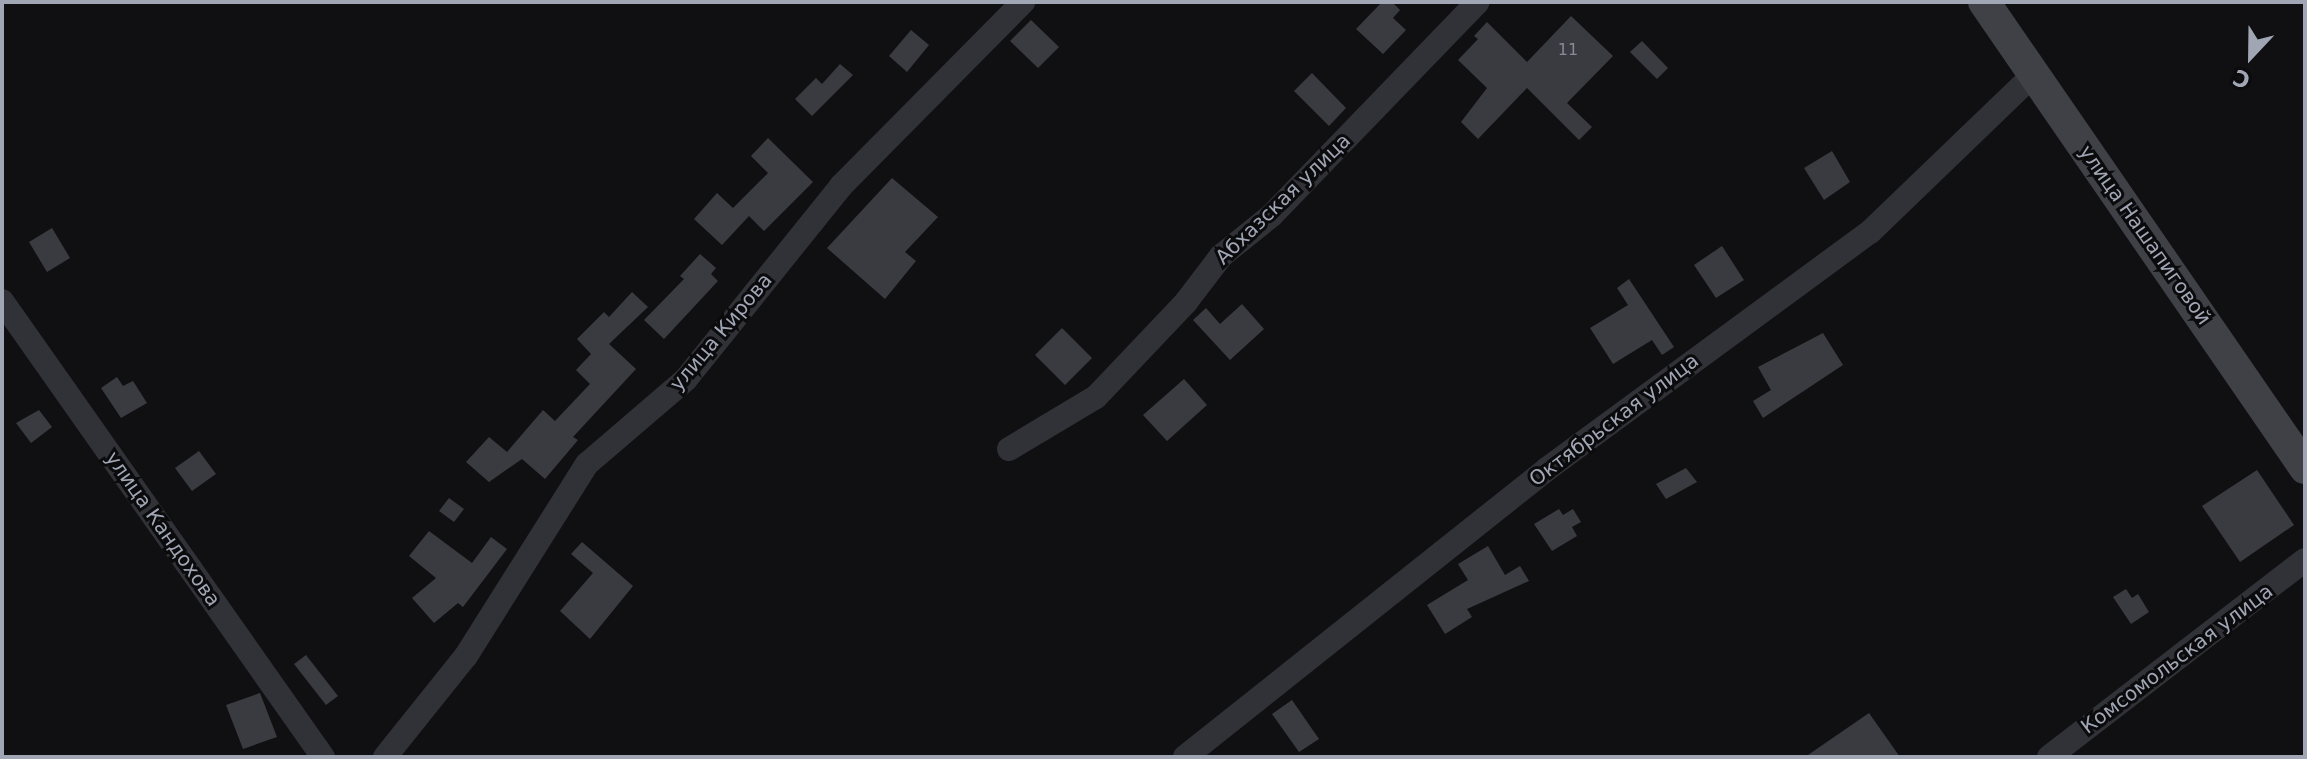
<!DOCTYPE html>
<meta charset="utf-8">
<style>
body{margin:0}
#map{position:relative;width:2307px;height:759px;overflow:hidden;background:#101012;font-family:"DejaVu Sans",sans-serif}
div>[style]{position:absolute}
.building>*{inset:0;background:#3a3b40}
.street>*{height:24px;margin:-12px;padding:0 12px;transform-origin:12px;border-radius:12px;background:#313237}
.secondary>*{height:32px;margin:-16px;padding:0 16px;transform-origin:16px;border-radius:16px;background:#3f4147}
span{translate:-50% -50%;white-space:nowrap;text-align:center;line-height:1.15;-webkit-text-stroke:6px #0b0b0d;paint-order:stroke}
.number-label{font-size:16px;color:#868b97}
.number-label span{-webkit-text-stroke-width:0}
.street-label{font-size:20px;color:#a0a6b4}
.frame{position:absolute;inset:0;border:4px solid #a0a6b4;pointer-events:none}
.north{position:absolute;left:2211px;top:16px;width:80px;height:80px;-webkit-text-stroke:6px #0b0b0d;paint-order:stroke;rotate:202deg;font-size:22px;font-weight:700;line-height:32px;text-align:center;color:#a0a6b4}
.north::after{content:'';display:block;margin:auto;width:28px;height:36px;background:#a0a6b4;clip-path:polygon(50% 0,100% 100%,50% 72%,0 100%)}
</style>
<div id="map">
<div class="building">
<i style="clip-path:polygon(1382px 2px,1392px 2px,1400px 10px,1393px 18px,1406px 30px,1383px 54px,1356px 29px)"></i>
<i style="clip-path:polygon(1571px 16px,1613px 56px,1567px 103px,1592px 127px,1579px 140px,1527px 88px,1478px 139px,1461px 122px,1487px 88px,1458px 60px,1478px 39px,1474px 36px,1487px 22px,1527px 62px)"></i>
<i style="clip-path:polygon(1031px 20px,1059px 47px,1038px 68px,1010px 41px)"></i>
<i style="clip-path:polygon(911px 30px,929px 45px,907px 72px,889px 56px)"></i>
<i style="clip-path:polygon(1642px 41px,1668px 68px,1657px 79px,1630px 52px)"></i>
<i style="clip-path:polygon(840px 64px,853px 75px,812px 116px,795px 99px,816px 78px,822px 84px)"></i>
<i style="clip-path:polygon(1312px 73px,1346px 108px,1329px 126px,1294px 91px)"></i>
<i style="clip-path:polygon(768px 138px,813px 182px,764px 231px,749px 216px,722px 245px,694px 219px,717px 193px,733px 208px,768px 173px,751px 156px)"></i>
<i style="clip-path:polygon(1832px 151px,1850px 182px,1824px 200px,1804px 168px)"></i>
<i style="clip-path:polygon(892px 178px,938px 217px,905px 252px,916px 261px,885px 299px,827px 248px)"></i>
<i style="clip-path:polygon(52px 228px,70px 258px,47px 272px,29px 242px)"></i>
<i style="clip-path:polygon(1722px 246px,1744px 280px,1716px 298px,1694px 265px)"></i>
<i style="clip-path:polygon(700px 254px,716px 268px,711px 274px,718px 281px,664px 339px,644px 320px,684px 279px,680px 276px)"></i>
<i style="clip-path:polygon(1629px 279px,1674px 347px,1662px 355px,1652px 340px,1613px 364px,1590px 328px,1628px 305px,1617px 288px)"></i>
<i style="clip-path:polygon(632px 292px,648px 307px,609px 344px,636px 369px,573px 437px,578px 440px,545px 479px,522px 459px,489px 482px,466px 462px,489px 437px,507px 452px,543px 410px,555px 421px,590px 384px,576px 370px,591px 354px,577px 339px,604px 312px,609px 317px)"></i>
<i style="clip-path:polygon(1242px 304px,1264px 329px,1230px 360px,1193px 320px,1206px 308px,1220px 324px)"></i>
<i style="clip-path:polygon(1062px 328px,1092px 358px,1065px 385px,1035px 355px)"></i>
<i style="clip-path:polygon(1823px 333px,1843px 365px,1763px 418px,1753px 401px,1771px 390px,1758px 367px)"></i>
<i style="clip-path:polygon(117px 377px,123px 386px,133px 381px,147px 403px,121px 418px,101px 388px)"></i>
<i style="clip-path:polygon(1184px 379px,1207px 405px,1167px 441px,1143px 415px)"></i>
<i style="clip-path:polygon(39px 410px,52px 427px,31px 443px,16px 423px)"></i>
<i style="clip-path:polygon(199px 451px,216px 474px,192px 491px,175px 468px)"></i>
<i style="clip-path:polygon(1686px 468px,1697px 482px,1666px 499px,1656px 484px)"></i>
<i style="clip-path:polygon(2257px 470px,2294px 525px,2240px 562px,2202px 506px)"></i>
<i style="clip-path:polygon(449px 498px,464px 509px,454px 522px,439px 511px)"></i>
<i style="clip-path:polygon(1559px 509px,1563px 515px,1573px 509px,1581px 522px,1572px 527px,1577px 536px,1552px 551px,1534px 524px)"></i>
<i style="clip-path:polygon(429px 531px,472px 563px,491px 537px,507px 549px,463px 607px,458px 603px,434px 623px,412px 598px,436px 578px,409px 556px)"></i>
<i style="clip-path:polygon(582px 542px,633px 586px,590px 639px,560px 611px,593px 573px,571px 554px)"></i>
<i style="clip-path:polygon(1488px 546px,1505px 575px,1520px 566px,1529px 581px,1467px 609px,1472px 617px,1445px 634px,1427px 605px,1468px 580px,1458px 564px)"></i>
<i style="clip-path:polygon(2126px 589px,2132px 598px,2138px 594px,2149px 612px,2131px 624px,2113px 597px)"></i>
<i style="clip-path:polygon(306px 655px,338px 696px,326px 705px,294px 664px)"></i>
<i style="clip-path:polygon(260px 693px,277px 737px,243px 749px,226px 705px)"></i>
<i style="clip-path:polygon(1292px 700px,1319px 739px,1299px 752px,1272px 714px)"></i>
<i style="clip-path:polygon(1869px 713px,1900px 757px,1805px 757px)"></i>
</div>
<div class="street">
<i style="left:2px;top:301px;width:558px;rotate:54.86deg"></i>
<i style="left:1009px;top:449px;width:101px;rotate:-30.9deg"></i>
<i style="left:1096px;top:397px;width:131px;rotate:-46.5deg"></i>
<i style="left:1186px;top:302px;width:58px;rotate:-52.7deg"></i>
<i style="left:1221px;top:256px;width:65px;rotate:-38.8deg"></i>
<i style="left:1272px;top:215px;width:296px;rotate:-46deg"></i>
<i style="left:385px;top:757px;width:129px;rotate:-51.3deg"></i>
<i style="left:466px;top:656px;width:227px;rotate:-57.8deg"></i>
<i style="left:587px;top:464px;width:130px;rotate:-40.6deg"></i>
<i style="left:686px;top:379px;width:248px;rotate:-51.2deg"></i>
<i style="left:841px;top:186px;width:259px;rotate:-45.3deg"></i>
<i style="left:1185px;top:757px;width:463px;rotate:-38.5deg"></i>
<i style="left:1547px;top:469px;width:401px;rotate:-36.3deg"></i>
<i style="left:1870px;top:232px;width:228px;rotate:-43.9deg"></i>
<i style="left:2049px;top:757px;width:323px;rotate:-37.6deg"></i>
</div>
<div class="secondary">
<i style="left:1984px;top:2px;width:566px;rotate:55.44deg"></i>
</div>
<div class="number-label">
<span style="left:1568px;top:50px">11</span>
</div>
<div class="street-label">
<span style="left:1283px;top:199px;rotate:-44deg">Абхазская улица</span>
<span style="left:2145px;top:235px;rotate:55deg">улица Нашапиговой</span>
<span style="left:721px;top:332px;rotate:-50deg">улица Кирова</span>
<span style="left:1614px;top:420px;rotate:-37deg">Октябрьская улица</span>
<span style="left:163px;top:529px;rotate:55deg">улица Кандохова</span>
<span style="left:2177px;top:659px;rotate:-37deg">Комсомольская улица</span>
</div>
<div class="frame"></div>
<div class="north">С</div>
</div>
